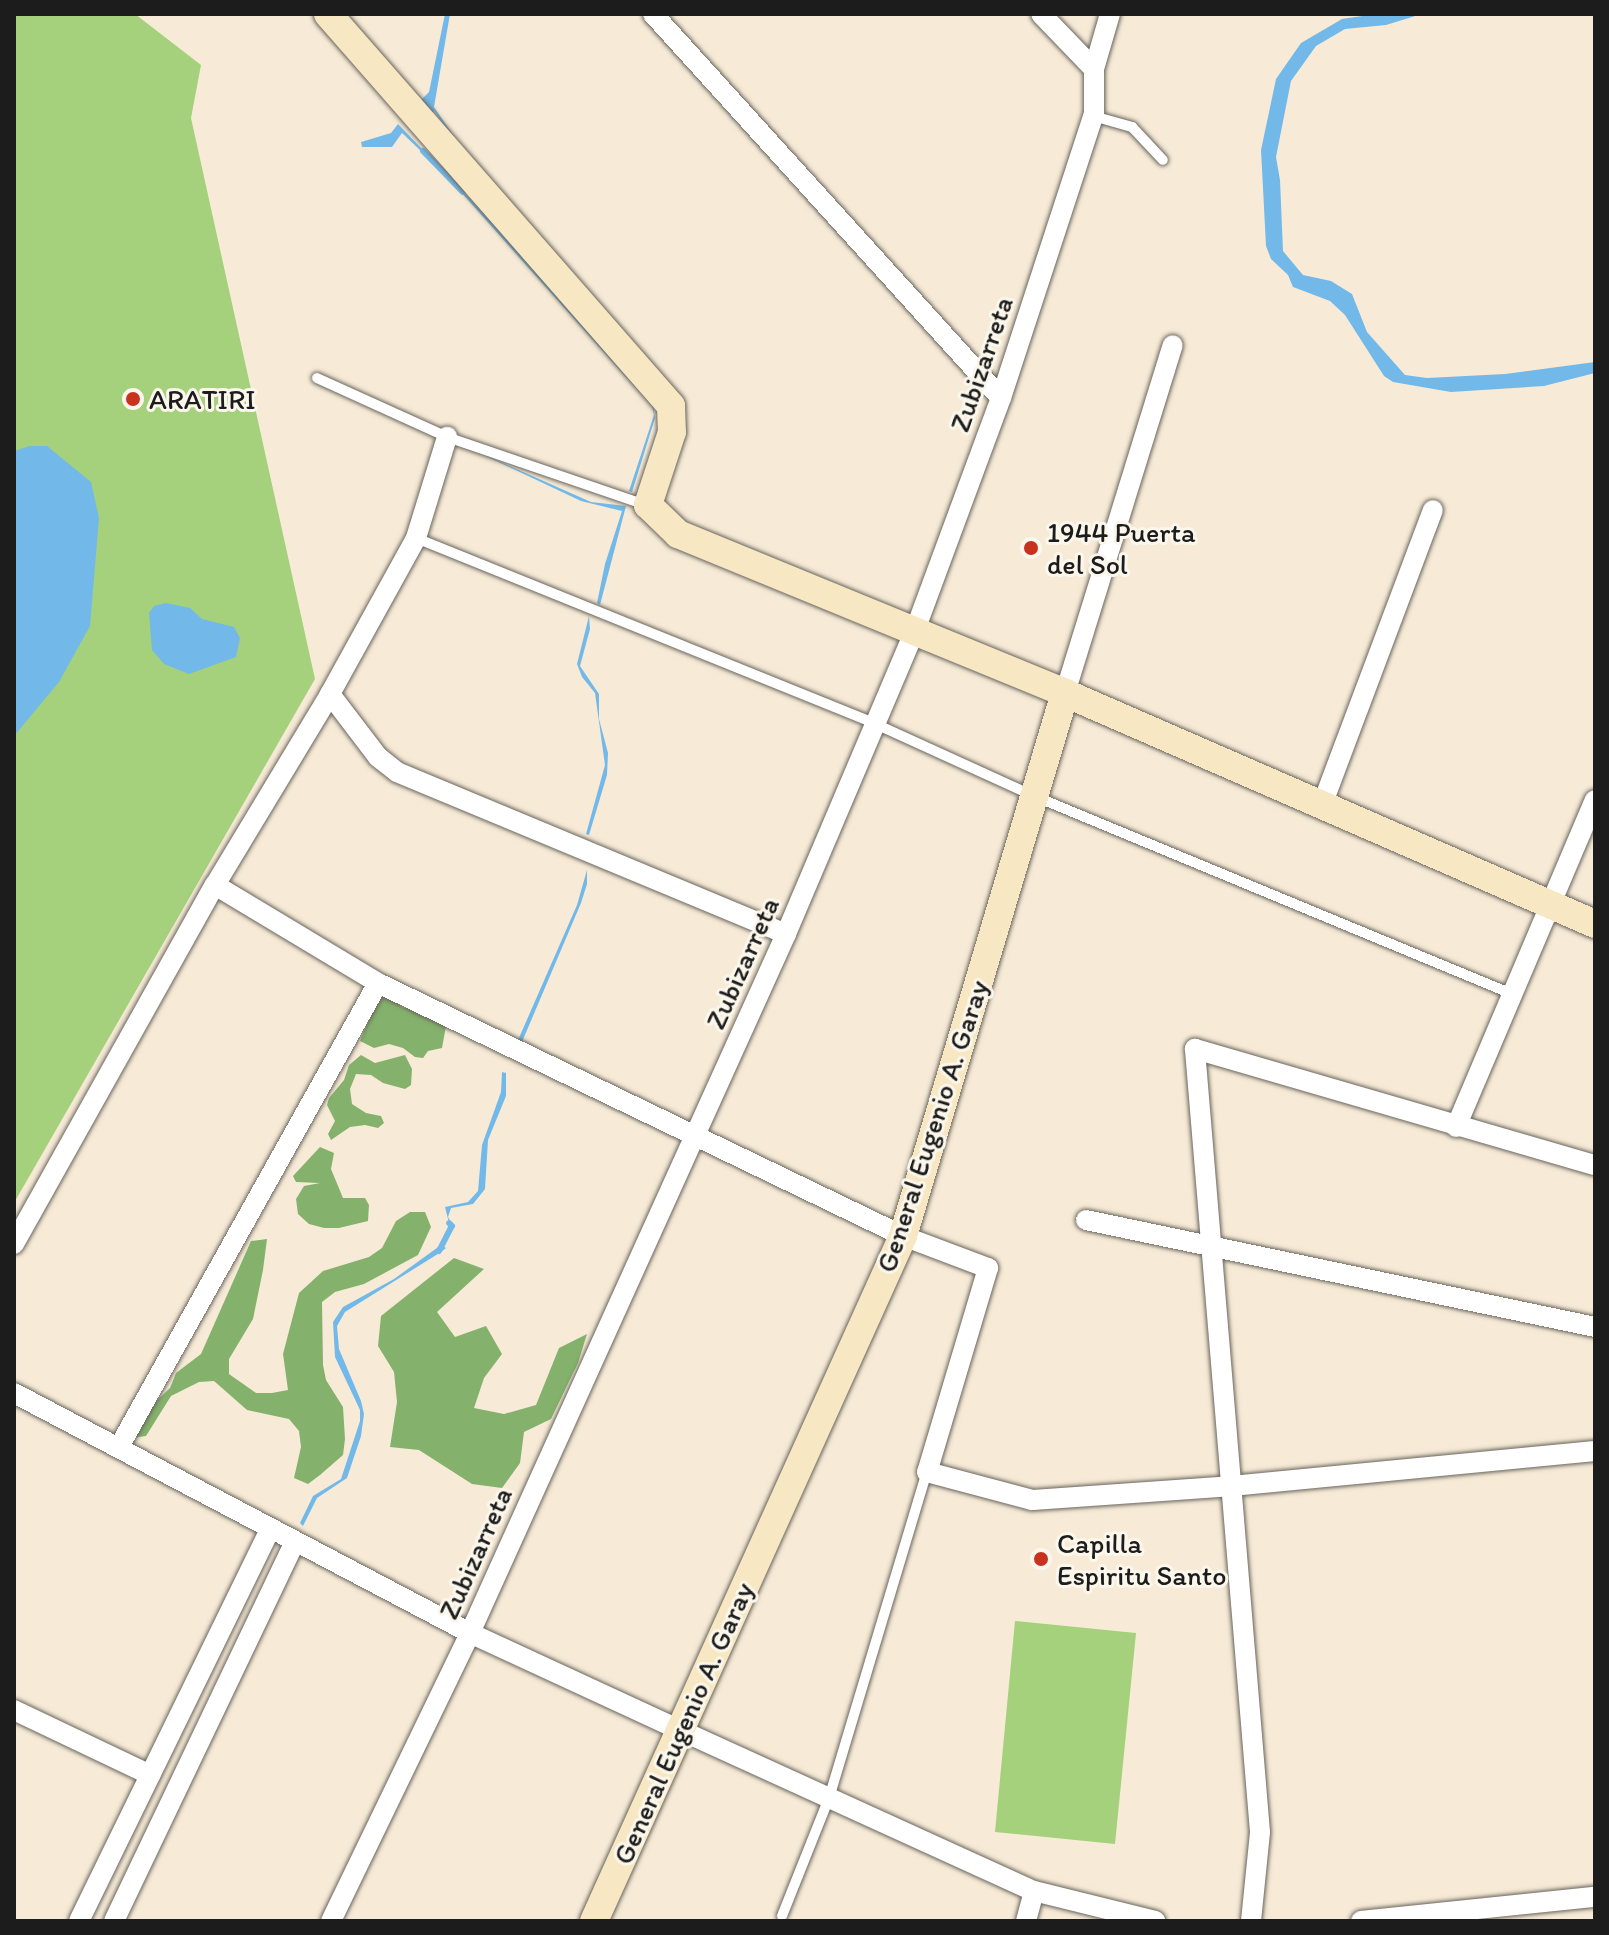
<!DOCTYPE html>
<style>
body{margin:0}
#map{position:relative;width:1609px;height:1935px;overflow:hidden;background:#f7ebd7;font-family:Itim,sans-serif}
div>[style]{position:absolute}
.green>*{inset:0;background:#a5d07c}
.forest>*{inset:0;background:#84b26c}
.water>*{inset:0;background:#72b9e9}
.stream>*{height:6px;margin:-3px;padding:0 3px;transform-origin:3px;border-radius:3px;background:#72b9e9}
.roads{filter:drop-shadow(0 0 2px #69645d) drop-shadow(0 0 2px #69645d)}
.lane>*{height:10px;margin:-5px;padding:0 5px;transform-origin:5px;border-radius:5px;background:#fff}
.street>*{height:20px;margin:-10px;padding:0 10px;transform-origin:10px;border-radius:10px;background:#fff}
.secondary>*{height:28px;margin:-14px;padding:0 14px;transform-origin:14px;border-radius:14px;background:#f7e8c3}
.dots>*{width:22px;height:22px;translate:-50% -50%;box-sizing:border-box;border:4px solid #fbf7ec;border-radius:50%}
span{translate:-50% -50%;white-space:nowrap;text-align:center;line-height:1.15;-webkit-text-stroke:6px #fbf7ec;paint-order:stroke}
.street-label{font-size:28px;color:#1c1c1c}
.poi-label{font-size:28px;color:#1c1c1c}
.left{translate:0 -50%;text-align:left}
.frame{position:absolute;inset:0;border:16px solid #1c1c1c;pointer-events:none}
</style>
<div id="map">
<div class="green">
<i style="clip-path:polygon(14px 14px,135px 14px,201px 65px,191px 118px,315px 679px,14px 1203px)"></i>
<i style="clip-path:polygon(1015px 1621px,1136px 1633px,1115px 1844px,995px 1832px)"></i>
</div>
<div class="forest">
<i style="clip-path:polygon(387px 996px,404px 1008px,422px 1008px,446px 1026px,442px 1048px,428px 1051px,423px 1058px,415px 1057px,403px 1048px,389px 1044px,374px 1048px,360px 1041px,378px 998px)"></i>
<i style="clip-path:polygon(361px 1055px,375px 1063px,405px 1055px,412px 1069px,411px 1085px,405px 1089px,383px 1083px,371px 1075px,356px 1074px,350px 1089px,352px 1104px,366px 1113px,381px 1116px,384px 1123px,378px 1128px,365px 1125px,350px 1127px,331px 1140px,328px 1134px,335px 1121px,327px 1105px,329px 1098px,344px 1080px,349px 1065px)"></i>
<i style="clip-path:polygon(320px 1147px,334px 1153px,331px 1169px,343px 1198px,365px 1198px,369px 1205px,368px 1221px,339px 1228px,324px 1228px,309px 1224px,298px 1214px,296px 1199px,304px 1186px,320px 1183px,296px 1182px,293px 1176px)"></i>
<i style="clip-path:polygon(410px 1212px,425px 1212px,431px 1227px,418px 1255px,364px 1284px,335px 1292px,322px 1302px,323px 1365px,326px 1380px,343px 1407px,345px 1439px,343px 1455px,320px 1475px,308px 1484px,294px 1478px,301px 1447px,299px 1431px,289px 1419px,247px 1410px,214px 1381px,199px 1382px,171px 1396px,146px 1436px,131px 1438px,147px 1410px,170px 1388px,176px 1373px,201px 1354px,251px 1241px,267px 1239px,263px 1270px,253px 1319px,229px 1359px,229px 1374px,256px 1393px,272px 1393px,288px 1390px,283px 1354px,299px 1293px,323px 1271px,369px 1257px,382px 1248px,396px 1221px)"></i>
<i style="clip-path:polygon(454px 1258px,484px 1269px,437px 1312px,455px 1337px,486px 1326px,502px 1354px,484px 1378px,474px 1408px,504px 1414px,536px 1405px,559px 1348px,587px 1334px,578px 1363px,551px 1419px,524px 1432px,520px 1463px,502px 1488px,472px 1484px,419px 1450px,390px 1447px,397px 1402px,394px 1372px,378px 1346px,381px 1316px)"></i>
</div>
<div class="water">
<i style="clip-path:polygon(445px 14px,450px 14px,434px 107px,476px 169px,434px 111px,433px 113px,421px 100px,429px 92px)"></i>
<i style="clip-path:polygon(1376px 14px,1422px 14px,1386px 25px,1345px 29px,1316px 46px,1291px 81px,1276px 157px,1280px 180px,1283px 251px,1303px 275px,1331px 281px,1352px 294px,1367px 332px,1405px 375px,1427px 378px,1505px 374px,1595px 362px,1595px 373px,1544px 386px,1451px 392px,1393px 382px,1384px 376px,1345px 315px,1330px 301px,1293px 287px,1288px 275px,1271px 259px,1266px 246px,1261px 150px,1276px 79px,1301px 43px,1342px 19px)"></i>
<i style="clip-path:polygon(398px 124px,477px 206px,629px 374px,653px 404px,655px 418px,632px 492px,629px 491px,654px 415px,652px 406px,443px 172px,402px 133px,392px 147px,362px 147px,361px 142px,391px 133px)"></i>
<i style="clip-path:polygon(30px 446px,47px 446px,91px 482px,99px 518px,90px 626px,59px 682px,14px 736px,14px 451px)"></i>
<i style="clip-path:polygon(471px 449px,591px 502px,626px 506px,600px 605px,597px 603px,605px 564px,622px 511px,581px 501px)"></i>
<i style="clip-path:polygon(166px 603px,190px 608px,202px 619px,234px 627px,240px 638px,236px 657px,189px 674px,164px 664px,152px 650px,149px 613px,154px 606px)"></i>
<i style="clip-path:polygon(589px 616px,590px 629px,580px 666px,599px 694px,599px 719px,608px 753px,607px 775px,589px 835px,586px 834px,605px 765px,595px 693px,582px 677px,577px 664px)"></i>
<i style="clip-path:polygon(587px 870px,587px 884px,581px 903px,519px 1049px,515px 1047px,577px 905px)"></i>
<i style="clip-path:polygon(502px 1072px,506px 1073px,506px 1096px,488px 1140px,485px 1189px,473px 1204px,451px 1208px,448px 1217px,454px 1228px,450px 1227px,445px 1207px,468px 1202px,478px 1191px,482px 1145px,501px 1092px)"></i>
<i style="clip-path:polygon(441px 1245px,446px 1248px,441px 1252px,345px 1312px,337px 1326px,339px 1349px,361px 1401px,364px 1414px,361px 1436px,347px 1478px,317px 1498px,303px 1526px,300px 1523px,313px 1496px,341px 1479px,360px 1421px,360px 1410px,335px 1357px,333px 1322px,343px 1307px,394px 1279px)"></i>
</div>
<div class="stream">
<i style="left:423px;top:151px;width:57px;rotate:45.7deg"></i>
<i style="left:439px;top:1251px;width:28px;rotate:-63deg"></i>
<i style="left:452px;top:1226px;width:4px;rotate:-135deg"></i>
</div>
<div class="roads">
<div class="lane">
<i style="left:1093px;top:116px;width:41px;rotate:15.8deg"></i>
<i style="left:1132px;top:127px;width:45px;rotate:46.8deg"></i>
<i style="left:317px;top:378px;width:143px;rotate:24.4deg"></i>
<i style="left:447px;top:437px;width:210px;rotate:18.9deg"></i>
<i style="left:416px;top:538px;width:498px;rotate:22deg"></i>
<i style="left:878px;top:725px;width:171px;rotate:24.5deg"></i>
<i style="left:1034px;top:796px;width:517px;rotate:22.5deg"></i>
<i style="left:782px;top:1916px;width:127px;rotate:-68.3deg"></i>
<i style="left:829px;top:1798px;width:340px;rotate:-73.3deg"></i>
</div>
<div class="street">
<i style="left:653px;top:14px;width:518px;rotate:47.82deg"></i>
<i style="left:1094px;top:69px;width:57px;rotate:-73.8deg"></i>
<i style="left:1065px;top:693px;width:364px;rotate:-72.8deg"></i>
<i style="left:330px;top:694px;width:79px;rotate:52.7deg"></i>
<i style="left:378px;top:757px;width:24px;rotate:38deg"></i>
<i style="left:397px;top:772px;width:421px;rotate:22.6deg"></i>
<i style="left:1322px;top:805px;width:315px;rotate:-69.4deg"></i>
<i style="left:215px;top:885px;width:190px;rotate:31deg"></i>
<i style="left:378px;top:983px;width:583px;rotate:25.73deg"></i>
<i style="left:903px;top:1236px;width:91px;rotate:20.6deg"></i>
<i style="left:988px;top:1268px;width:213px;rotate:106.6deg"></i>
<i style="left:927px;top:1472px;width:109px;rotate:14.9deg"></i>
<i style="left:1032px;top:1500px;width:199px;rotate:-4deg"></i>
<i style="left:1231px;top:1486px;width:366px;rotate:-5.5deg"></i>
<i style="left:1456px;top:1127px;width:355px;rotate:-67deg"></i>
<i style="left:1086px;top:1220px;width:520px;rotate:11.87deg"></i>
<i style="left:14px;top:1244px;width:411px;rotate:-60.8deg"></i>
<i style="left:215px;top:885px;width:223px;rotate:-58.9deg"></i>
<i style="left:330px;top:694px;width:178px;rotate:-61.1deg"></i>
<i style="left:416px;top:538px;width:106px;rotate:-72.9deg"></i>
<i style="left:14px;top:1393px;width:515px;rotate:27.76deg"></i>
<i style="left:470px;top:1633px;width:231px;rotate:24.8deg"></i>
<i style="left:680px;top:1730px;width:389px;rotate:24.5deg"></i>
<i style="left:1034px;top:1891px;width:125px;rotate:13.9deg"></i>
<i style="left:119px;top:1447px;width:531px;rotate:-60.83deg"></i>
<i style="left:14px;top:1710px;width:151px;rotate:25.5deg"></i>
<i style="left:79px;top:1921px;width:435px;rotate:-64deg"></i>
<i style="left:114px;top:1921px;width:420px;rotate:-64.5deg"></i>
<i style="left:331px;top:1921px;width:320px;rotate:-64.2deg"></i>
<i style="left:470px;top:1633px;width:767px;rotate:-65.67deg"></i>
<i style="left:786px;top:934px;width:327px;rotate:-67deg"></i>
<i style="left:914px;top:633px;width:251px;rotate:-69.7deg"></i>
<i style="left:1001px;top:398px;width:300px;rotate:-71.9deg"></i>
<i style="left:1094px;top:113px;width:44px;rotate:-90deg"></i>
<i style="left:1094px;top:69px;width:76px;rotate:-133.9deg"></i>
<i style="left:1026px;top:1921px;width:31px;rotate:-75deg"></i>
<i style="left:1251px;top:1921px;width:89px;rotate:-84.2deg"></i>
<i style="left:1260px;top:1832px;width:786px;rotate:-94.75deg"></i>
<i style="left:1195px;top:1049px;width:416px;rotate:16.2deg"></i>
<i style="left:1361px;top:1921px;width:235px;rotate:-5.9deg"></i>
</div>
<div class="secondary">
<i style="left:328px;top:14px;width:521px;rotate:48.81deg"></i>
<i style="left:671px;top:406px;width:26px;rotate:88deg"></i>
<i style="left:672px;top:432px;width:77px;rotate:108.2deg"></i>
<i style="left:648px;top:505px;width:42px;rotate:44deg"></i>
<i style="left:678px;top:534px;width:418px;rotate:22.3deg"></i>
<i style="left:1065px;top:693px;width:578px;rotate:23.55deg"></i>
<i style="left:594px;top:1921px;width:751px;rotate:-65.72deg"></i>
<i style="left:903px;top:1236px;width:567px;rotate:-73.39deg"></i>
</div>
</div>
<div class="dots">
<i style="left:133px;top:399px;background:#c8321e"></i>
<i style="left:1031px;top:548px;background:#c8321e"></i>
<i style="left:1041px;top:1559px;background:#c8321e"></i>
</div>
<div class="street-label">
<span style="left:981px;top:364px;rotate:-71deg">Zubizarreta</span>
<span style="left:742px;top:963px;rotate:-66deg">Zubizarreta</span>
<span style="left:932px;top:1126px;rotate:-72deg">General Eugenio A. Garay</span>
<span style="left:475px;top:1553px;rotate:-66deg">Zubizarreta</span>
<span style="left:683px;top:1723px;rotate:-66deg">General Eugenio A. Garay</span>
</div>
<div class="poi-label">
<span class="left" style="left:149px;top:399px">ARATIRI</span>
<span class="left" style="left:1047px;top:548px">1944 Puerta<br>del Sol</span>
<span class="left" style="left:1057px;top:1559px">Capilla<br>Espiritu Santo</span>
</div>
<div class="frame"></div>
</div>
